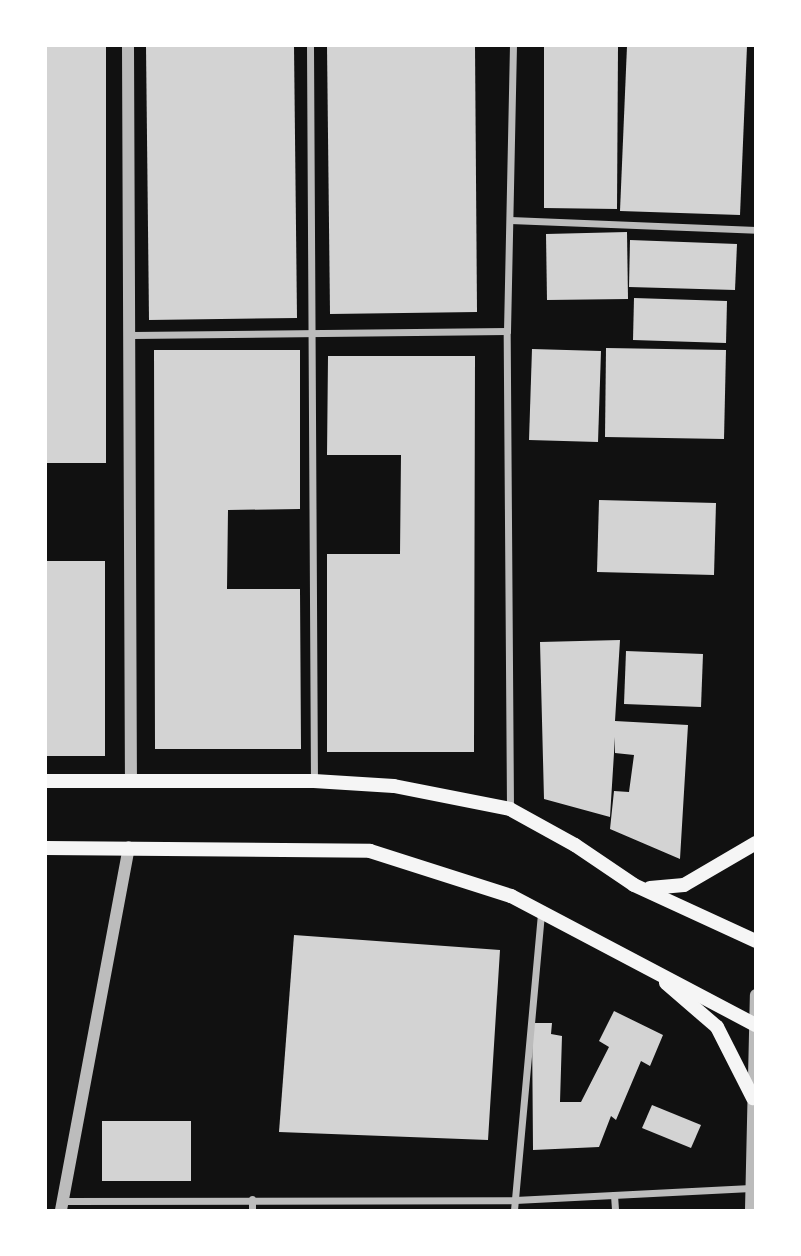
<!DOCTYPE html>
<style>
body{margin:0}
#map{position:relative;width:801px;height:1256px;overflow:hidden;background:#111;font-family:Overpass,sans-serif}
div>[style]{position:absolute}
.building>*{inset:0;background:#d3d3d3}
.minor>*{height:7px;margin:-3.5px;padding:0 3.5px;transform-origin:3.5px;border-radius:3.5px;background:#bcbcbc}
.tertiary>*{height:12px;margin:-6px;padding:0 6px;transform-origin:6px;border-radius:6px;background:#bcbcbc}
.secondary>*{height:14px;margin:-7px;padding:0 7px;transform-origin:7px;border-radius:7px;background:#f5f5f5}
span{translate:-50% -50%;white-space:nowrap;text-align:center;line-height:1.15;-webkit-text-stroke:6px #fff;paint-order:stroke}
.frame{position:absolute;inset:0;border:47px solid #fff;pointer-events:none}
</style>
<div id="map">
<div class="building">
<i style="clip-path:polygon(46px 46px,106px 46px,106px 463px,46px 463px)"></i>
<i style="clip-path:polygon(146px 46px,294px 46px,297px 318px,149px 320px)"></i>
<i style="clip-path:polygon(327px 46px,475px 46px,477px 312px,330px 314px)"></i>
<i style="clip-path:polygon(544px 46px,618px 46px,617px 209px,544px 208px)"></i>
<i style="clip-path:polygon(627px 46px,747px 46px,740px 215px,620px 211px)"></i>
<i style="clip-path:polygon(627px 232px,628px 299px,547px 300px,546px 234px)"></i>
<i style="clip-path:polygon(630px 240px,737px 244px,735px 290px,629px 287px)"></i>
<i style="clip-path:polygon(634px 298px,727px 301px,726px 343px,633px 340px)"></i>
<i style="clip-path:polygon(606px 348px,726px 350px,724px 439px,605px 437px)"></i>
<i style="clip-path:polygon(532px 349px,601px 351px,598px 442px,529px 440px)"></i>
<i style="clip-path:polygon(154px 350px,300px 350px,300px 509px,228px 510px,227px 589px,300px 589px,301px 749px,155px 749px)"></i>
<i style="clip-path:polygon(328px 356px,475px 356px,474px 752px,327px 752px,327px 554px,400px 554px,401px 455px,327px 455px)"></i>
<i style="clip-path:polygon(599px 500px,716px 503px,714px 575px,597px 572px)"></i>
<i style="clip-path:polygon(46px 561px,105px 561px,105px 756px,46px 756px)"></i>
<i style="clip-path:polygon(620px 640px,615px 721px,688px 725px,680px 859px,610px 829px,614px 791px,629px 792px,634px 755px,615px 753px,615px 737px,610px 817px,544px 799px,540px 642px)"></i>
<i style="clip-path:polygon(626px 651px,703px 654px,701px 707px,624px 704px)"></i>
<i style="clip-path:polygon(294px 935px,500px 950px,488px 1140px,279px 1132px)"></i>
<i style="clip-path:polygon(614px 1011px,663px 1035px,650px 1066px,641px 1061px,616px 1120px,611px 1116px,599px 1147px,533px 1150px,532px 1023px,552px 1023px,551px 1034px,562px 1036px,560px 1102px,581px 1102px,609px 1047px,599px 1041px)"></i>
<i style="clip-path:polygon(652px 1105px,701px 1125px,691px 1148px,642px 1128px)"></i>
<i style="clip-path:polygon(102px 1121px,191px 1121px,191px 1181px,102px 1181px)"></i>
</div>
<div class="minor">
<i style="left:310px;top:46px;width:735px;rotate:89.69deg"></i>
<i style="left:510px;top:220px;width:246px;rotate:2.3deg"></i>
<i style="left:132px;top:335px;width:375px;rotate:-0.6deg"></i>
<i style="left:510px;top:809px;width:478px;rotate:-90.4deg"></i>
<i style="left:507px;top:331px;width:285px;rotate:-88.8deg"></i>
<i style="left:614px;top:1195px;width:15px;rotate:86deg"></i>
<i style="left:63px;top:1201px;width:452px;rotate:-0.1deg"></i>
<i style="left:515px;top:1200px;width:236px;rotate:-2.9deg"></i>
<i style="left:252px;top:1210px;width:11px;rotate:-90deg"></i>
<i style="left:514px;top:1210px;width:299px;rotate:-84.8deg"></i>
</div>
<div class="tertiary">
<i style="left:128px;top:46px;width:735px;rotate:89.77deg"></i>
<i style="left:61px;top:1210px;width:369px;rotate:-79.4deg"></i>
<i style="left:751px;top:1210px;width:215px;rotate:-88.7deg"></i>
</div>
<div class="secondary">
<i style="left:46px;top:781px;width:268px"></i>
<i style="left:314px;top:781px;width:80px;rotate:3.6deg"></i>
<i style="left:394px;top:786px;width:118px;rotate:11.2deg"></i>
<i style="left:510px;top:809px;width:74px;rotate:29deg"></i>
<i style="left:575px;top:845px;width:71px;rotate:34.1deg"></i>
<i style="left:634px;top:885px;width:134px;rotate:24.7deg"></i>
<i style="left:46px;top:848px;width:324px;rotate:0.5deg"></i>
<i style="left:370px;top:851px;width:148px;rotate:17.7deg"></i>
<i style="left:511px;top:896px;width:277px;rotate:27.8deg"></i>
<i style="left:650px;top:888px;width:34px;rotate:-5deg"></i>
<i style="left:684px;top:885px;width:83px;rotate:-30.3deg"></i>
<i style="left:666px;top:983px;width:67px;rotate:40.8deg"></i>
<i style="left:717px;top:1027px;width:80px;rotate:63.1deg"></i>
</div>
<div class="frame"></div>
</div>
